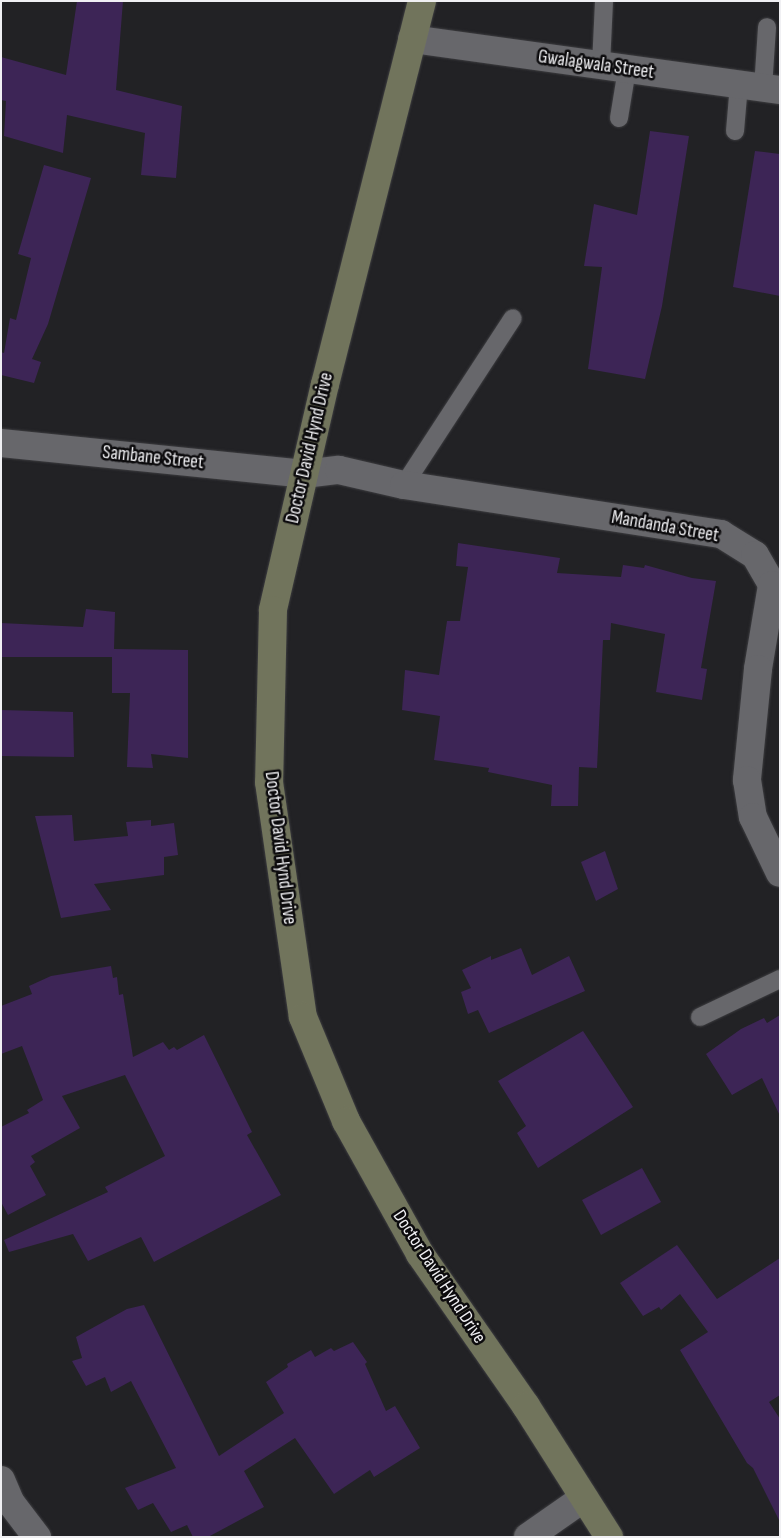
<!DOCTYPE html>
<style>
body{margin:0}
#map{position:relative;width:781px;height:1538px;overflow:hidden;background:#222225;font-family:"Sofia Sans Condensed",sans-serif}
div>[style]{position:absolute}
.building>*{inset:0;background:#3d2556}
.roads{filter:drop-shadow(0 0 1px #3d3d40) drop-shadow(0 0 1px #3d3d40)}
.service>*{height:18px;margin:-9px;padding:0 9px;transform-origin:9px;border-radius:9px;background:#67676b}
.minor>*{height:28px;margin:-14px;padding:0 14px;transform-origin:14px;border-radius:14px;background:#67676b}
.tertiary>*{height:28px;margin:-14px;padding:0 14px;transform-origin:14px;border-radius:14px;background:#67676b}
.secondary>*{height:28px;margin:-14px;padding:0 14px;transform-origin:14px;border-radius:14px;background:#71745c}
span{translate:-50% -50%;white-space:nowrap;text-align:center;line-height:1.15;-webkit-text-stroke:5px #0c0b0d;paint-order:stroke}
.street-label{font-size:19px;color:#f0f0f3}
.frame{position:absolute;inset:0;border:2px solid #f0f0f3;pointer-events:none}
</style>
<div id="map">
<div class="building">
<i style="clip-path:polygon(77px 1px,123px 1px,116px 90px,182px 106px,176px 178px,141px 175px,145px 133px,67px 115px,63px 153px,4px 136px,6px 101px,1px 100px,1px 57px,66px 75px)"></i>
<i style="clip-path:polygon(650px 131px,689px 136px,662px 306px,645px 379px,588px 369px,602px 267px,584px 266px,594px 204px,637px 215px)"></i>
<i style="clip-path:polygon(755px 151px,780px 154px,780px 296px,733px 287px)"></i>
<i style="clip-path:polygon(44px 165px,91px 178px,48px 324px,32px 359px,41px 362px,34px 383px,1px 375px,1px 352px,4px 353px,10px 318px,16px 320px,31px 258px,18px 254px)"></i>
<i style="clip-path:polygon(458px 543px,560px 558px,557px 573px,621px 577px,623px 565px,644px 568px,645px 565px,692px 578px,716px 581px,701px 668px,707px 669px,702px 700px,656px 692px,665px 634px,611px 623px,610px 640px,603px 640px,597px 768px,579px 767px,578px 806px,551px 806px,552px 785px,488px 772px,489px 768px,434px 760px,440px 716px,402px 710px,405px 670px,439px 675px,447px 621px,460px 621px,468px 567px,456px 566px)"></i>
<i style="clip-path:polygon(86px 609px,115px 612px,114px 649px,188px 650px,188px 758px,151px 754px,153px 768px,127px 767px,130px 693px,112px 693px,112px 657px,1px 657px,1px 623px,83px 627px)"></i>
<i style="clip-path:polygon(1px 710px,73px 712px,74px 757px,1px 756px)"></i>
<i style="clip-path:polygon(72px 815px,74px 841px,128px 836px,126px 822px,151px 820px,151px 826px,174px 823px,178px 855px,164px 857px,164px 875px,94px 884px,111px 910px,61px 918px,35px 816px)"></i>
<i style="clip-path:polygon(605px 851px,618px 889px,596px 901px,581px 862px)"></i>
<i style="clip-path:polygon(521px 948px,532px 975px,569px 956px,585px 991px,489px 1033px,478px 1010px,468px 1014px,461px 992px,471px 988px,462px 970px,491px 956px,491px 960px)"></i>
<i style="clip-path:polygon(111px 966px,113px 978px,117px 977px,119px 995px,123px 994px,133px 1057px,163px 1042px,169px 1050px,174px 1047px,177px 1050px,204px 1035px,252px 1132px,247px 1135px,281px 1195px,154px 1262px,141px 1237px,88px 1261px,73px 1234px,9px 1252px,4px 1240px,108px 1192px,105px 1187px,165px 1156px,125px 1075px,62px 1096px,80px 1128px,31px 1156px,35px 1162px,30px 1166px,46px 1195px,8px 1215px,1px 1202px,1px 1127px,29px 1113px,27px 1110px,43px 1100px,22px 1046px,1px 1054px,1px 1006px,32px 994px,29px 986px,51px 976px)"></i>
<i style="clip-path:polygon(780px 1015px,780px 1116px,762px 1078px,732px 1095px,706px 1054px,741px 1029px,764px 1018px,767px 1023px)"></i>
<i style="clip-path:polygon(583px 1031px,633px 1107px,538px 1168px,517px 1133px,526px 1126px,498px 1081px)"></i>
<i style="clip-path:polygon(642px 1168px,661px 1202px,601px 1235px,582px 1200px)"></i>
<i style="clip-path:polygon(677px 1245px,717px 1299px,780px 1258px,780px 1395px,769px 1402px,780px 1419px,780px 1522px,753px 1468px,747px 1463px,680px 1350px,708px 1332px,680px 1294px,661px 1310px,659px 1307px,643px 1316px,620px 1283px)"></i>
<i style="clip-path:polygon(144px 1305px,219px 1456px,284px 1413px,266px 1382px,288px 1367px,287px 1364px,311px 1350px,315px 1357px,331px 1348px,334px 1351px,353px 1342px,367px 1362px,365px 1364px,386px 1411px,395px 1406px,420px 1448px,374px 1477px,370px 1470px,334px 1494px,295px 1438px,244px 1471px,264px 1507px,208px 1537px,193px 1537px,187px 1525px,171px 1532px,153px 1503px,138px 1510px,125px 1488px,176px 1468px,131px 1381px,111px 1392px,105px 1377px,86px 1386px,72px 1361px,82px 1358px,76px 1337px,127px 1309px)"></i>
</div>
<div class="roads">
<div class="service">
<i style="left:601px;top:65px;width:64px;rotate:-87.3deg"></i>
<i style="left:763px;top:88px;width:61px;rotate:-86.2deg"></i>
<i style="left:619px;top:118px;width:50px;rotate:-80.7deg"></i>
<i style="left:735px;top:131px;width:47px;rotate:-85.1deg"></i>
<i style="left:404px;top:485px;width:199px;rotate:-56.9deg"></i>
<i style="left:700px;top:1017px;width:89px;rotate:-25.4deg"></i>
</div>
<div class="minor">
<i style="left:412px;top:39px;width:372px;rotate:7.9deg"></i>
<i style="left:1px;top:443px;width:305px;rotate:5.8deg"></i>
<i style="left:304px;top:474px;width:35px;rotate:-7deg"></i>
<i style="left:339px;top:470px;width:67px;rotate:13deg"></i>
<i style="left:404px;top:485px;width:321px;rotate:8.8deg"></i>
<i style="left:721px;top:534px;width:40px;rotate:32deg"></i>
<i style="left:755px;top:555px;width:34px;rotate:60deg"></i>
<i style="left:772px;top:585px;width:85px;rotate:99.5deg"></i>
<i style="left:758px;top:669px;width:112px;rotate:95.7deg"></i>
<i style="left:747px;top:780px;width:37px;rotate:81deg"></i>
<i style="left:753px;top:817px;width:62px;rotate:64.3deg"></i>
<i style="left:1px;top:1480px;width:25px;rotate:67deg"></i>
<i style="left:11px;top:1503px;width:43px;rotate:52.6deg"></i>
</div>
<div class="tertiary">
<i style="left:528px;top:1537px;width:68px;rotate:-34.9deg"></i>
</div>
<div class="secondary">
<i style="left:422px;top:1px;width:395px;rotate:104.2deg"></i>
<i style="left:325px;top:384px;width:232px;rotate:103deg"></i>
<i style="left:273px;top:610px;width:172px;rotate:91.3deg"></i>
<i style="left:269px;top:782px;width:237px;rotate:81.8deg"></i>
<i style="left:303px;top:1017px;width:113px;rotate:67.5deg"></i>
<i style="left:346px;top:1121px;width:152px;rotate:60.9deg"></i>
<i style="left:420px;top:1254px;width:185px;rotate:55.1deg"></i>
<i style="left:526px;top:1406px;width:155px;rotate:57.6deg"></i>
</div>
</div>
<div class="street-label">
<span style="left:596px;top:65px;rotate:8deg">Gwalagwala Street</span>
<span style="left:310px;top:448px;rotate:-77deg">Doctor David Hynd Drive</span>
<span style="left:153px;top:458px;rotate:6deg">Sambane Street</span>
<span style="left:665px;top:527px;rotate:10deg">Mandanda Street</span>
<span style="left:280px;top:848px;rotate:83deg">Doctor David Hynd Drive</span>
<span style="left:439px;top:1277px;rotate:57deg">Doctor David Hynd Drive</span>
</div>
<div class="frame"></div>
</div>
